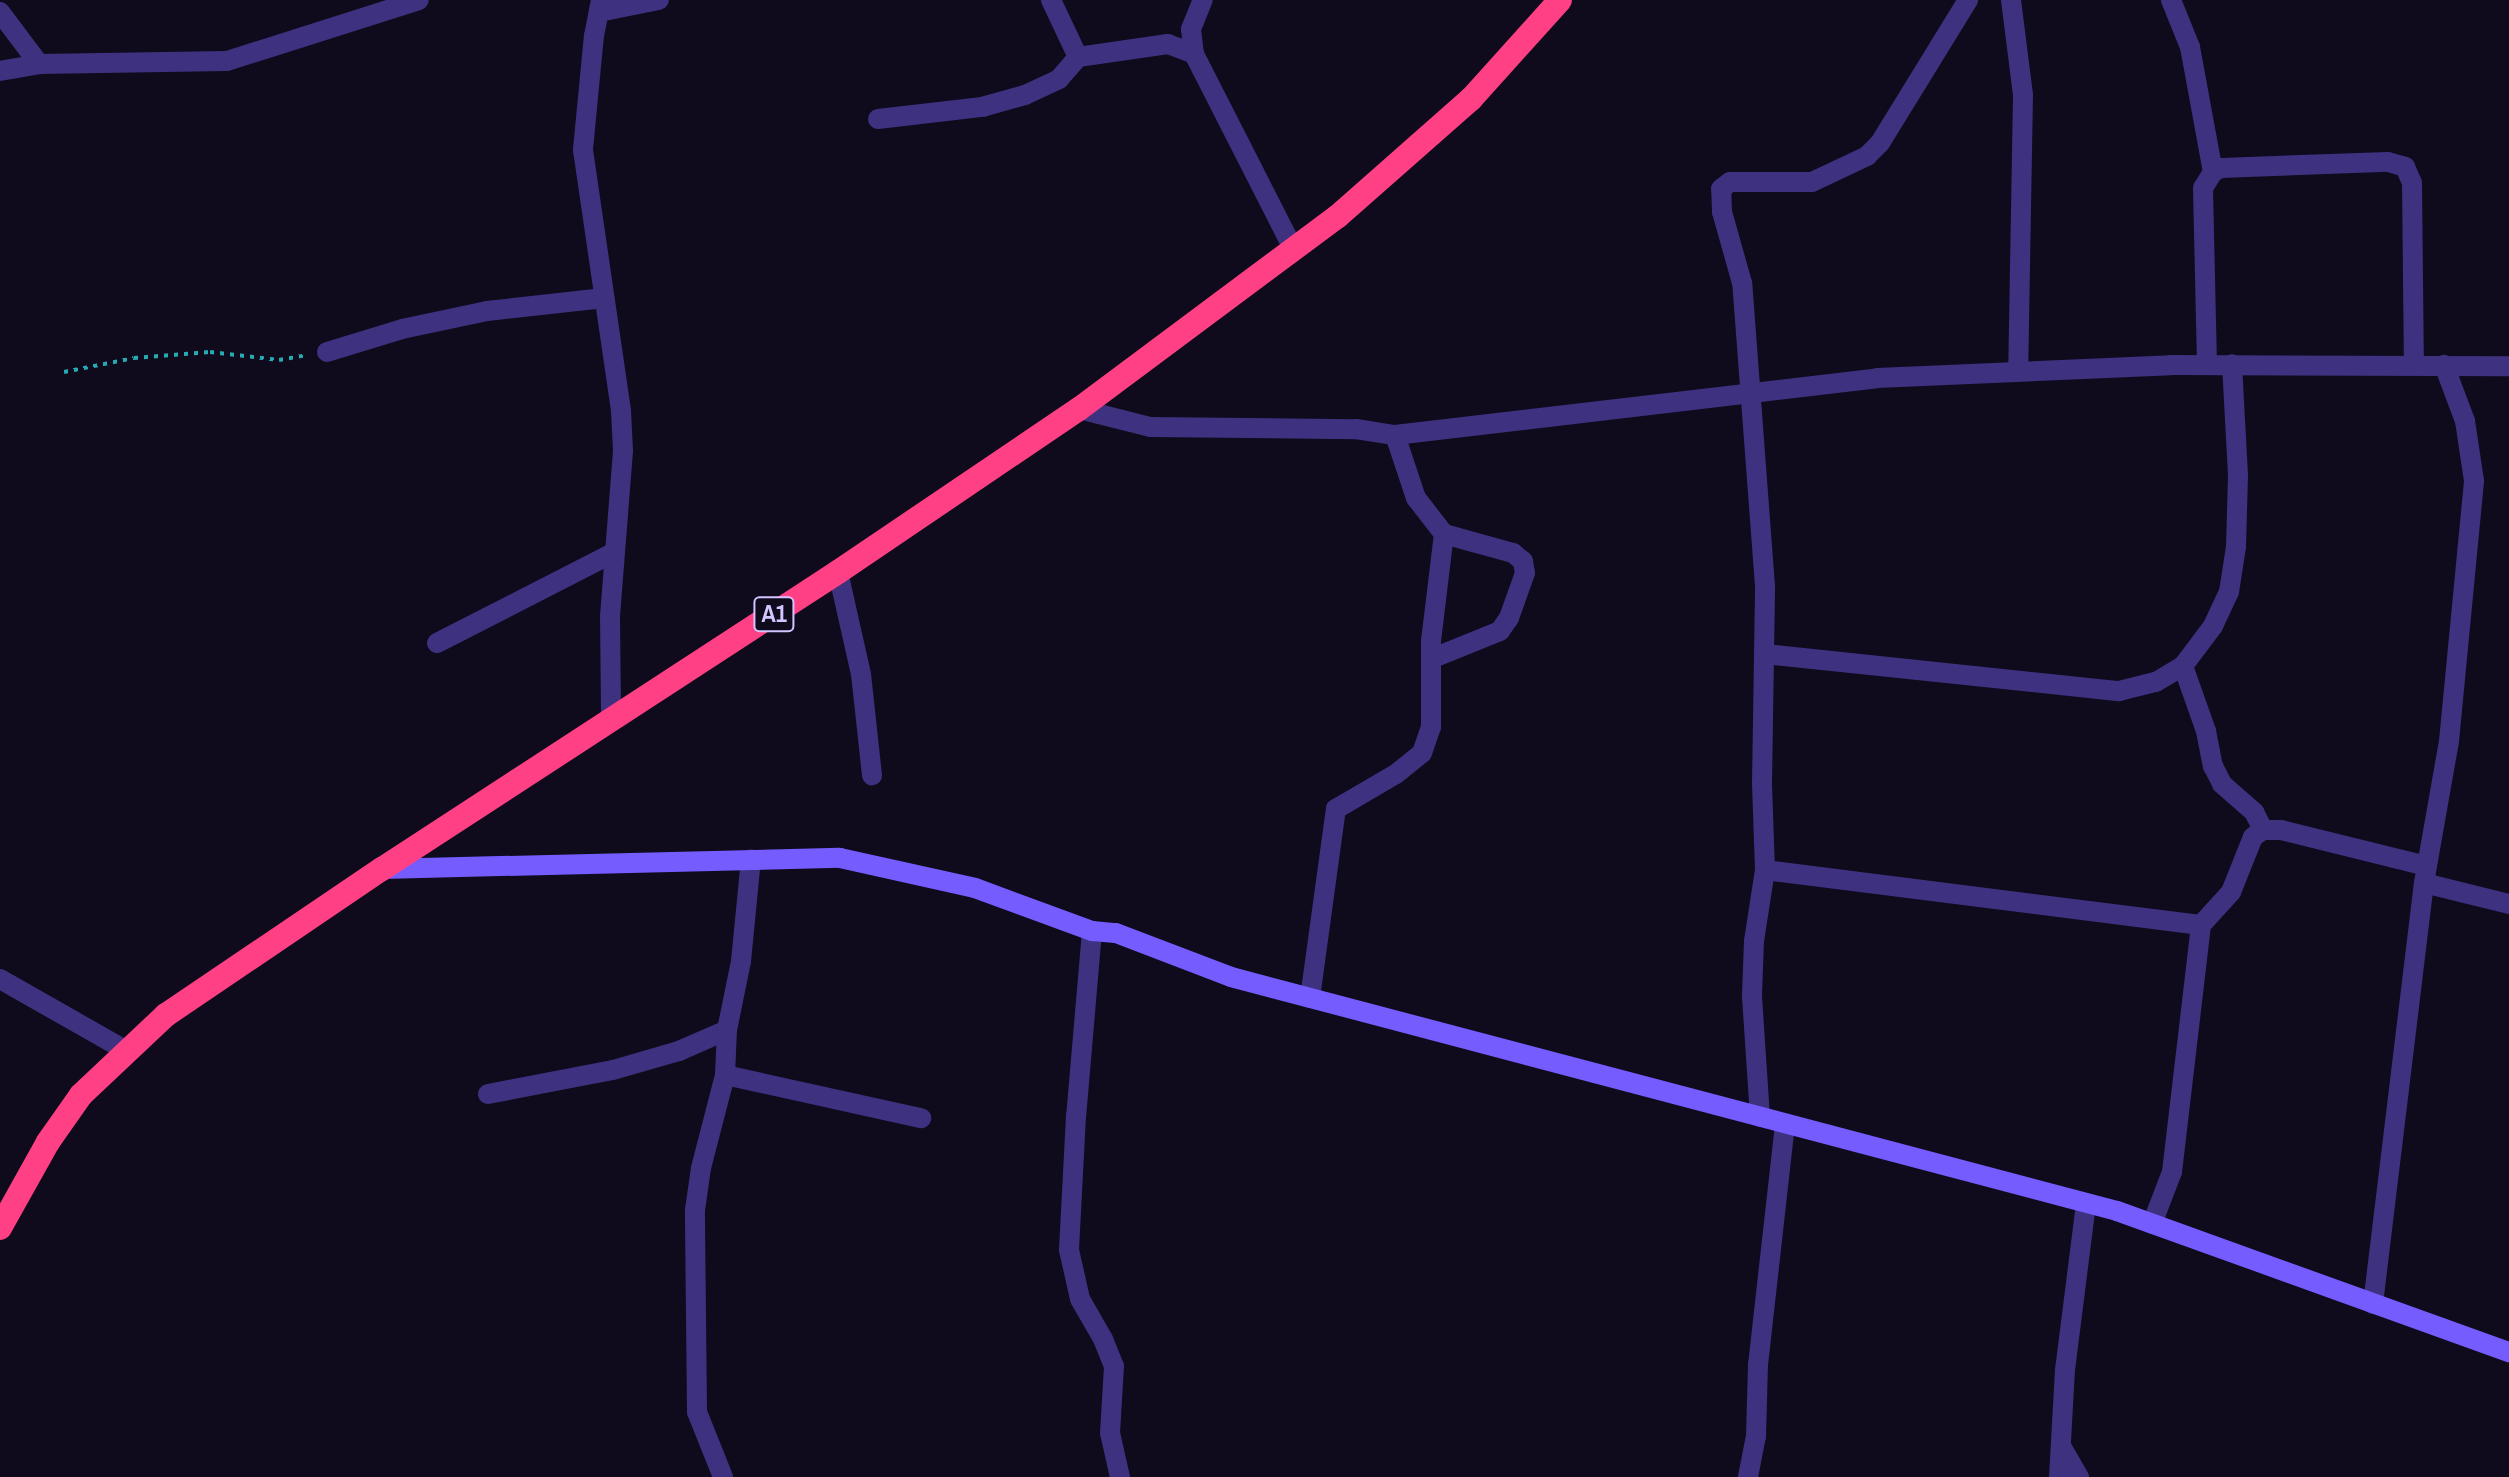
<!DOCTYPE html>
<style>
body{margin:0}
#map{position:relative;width:2509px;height:1477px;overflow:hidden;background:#0f0a1c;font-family:"Archivo Narrow",sans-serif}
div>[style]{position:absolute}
.path>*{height:4px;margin-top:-2px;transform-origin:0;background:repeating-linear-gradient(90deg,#24abb4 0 4px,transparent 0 10px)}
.street>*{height:20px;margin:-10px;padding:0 10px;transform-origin:10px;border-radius:10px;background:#3e317f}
.secondary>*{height:20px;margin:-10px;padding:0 10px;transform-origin:10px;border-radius:10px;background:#755cff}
.highway>*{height:24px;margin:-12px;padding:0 12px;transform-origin:12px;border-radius:12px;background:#ff4084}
span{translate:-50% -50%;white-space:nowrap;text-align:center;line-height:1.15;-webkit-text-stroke:7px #0f0a1c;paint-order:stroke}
.shield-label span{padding:2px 6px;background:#0f0a1c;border:2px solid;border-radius:6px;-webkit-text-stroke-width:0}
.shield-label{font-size:24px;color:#d3c5ff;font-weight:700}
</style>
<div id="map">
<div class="path">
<i style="left:64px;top:372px;width:71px;rotate:-11.3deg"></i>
<i style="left:134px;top:358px;width:76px;rotate:-4.5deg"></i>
<i style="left:210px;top:352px;width:69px;rotate:6.6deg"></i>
<i style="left:279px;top:360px;width:28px;rotate:-10deg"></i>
</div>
<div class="street">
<i style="left:601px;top:0;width:36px;rotate:101deg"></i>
<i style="left:594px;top:35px;width:116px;rotate:95.5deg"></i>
<i style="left:583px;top:150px;width:264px;rotate:81.7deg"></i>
<i style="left:621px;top:411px;width:40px;rotate:87.1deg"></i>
<i style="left:623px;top:451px;width:166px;rotate:94.5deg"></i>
<i style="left:610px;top:616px;width:104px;rotate:89.4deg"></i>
<i style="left:1051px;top:0;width:63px;rotate:64.7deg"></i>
<i style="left:2011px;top:0;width:96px;rotate:82.8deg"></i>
<i style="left:2023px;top:95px;width:276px;rotate:91deg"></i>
<i style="left:2171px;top:0;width:51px;rotate:68deg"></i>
<i style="left:2190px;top:47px;width:127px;rotate:79.6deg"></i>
<i style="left:0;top:12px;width:65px;rotate:53.1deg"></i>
<i style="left:599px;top:12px;width:61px;rotate:-11.3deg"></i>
<i style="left:1194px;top:54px;width:25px;rotate:-97deg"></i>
<i style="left:1191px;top:29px;width:31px;rotate:-68deg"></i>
<i style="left:0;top:71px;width:40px;rotate:-10deg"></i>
<i style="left:39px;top:64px;width:188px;rotate:-0.9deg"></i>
<i style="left:227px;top:61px;width:201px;rotate:-17.6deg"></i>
<i style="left:878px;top:119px;width:105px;rotate:-6.6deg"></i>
<i style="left:982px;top:107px;width:45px;rotate:-15.6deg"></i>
<i style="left:1025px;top:95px;width:38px;rotate:-25deg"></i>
<i style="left:1059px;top:79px;width:29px;rotate:-49deg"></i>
<i style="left:1078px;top:57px;width:91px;rotate:-8.2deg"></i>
<i style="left:1168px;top:44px;width:28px;rotate:21deg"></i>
<i style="left:1194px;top:54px;width:220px;rotate:63deg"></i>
<i style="left:327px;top:352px;width:78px;rotate:-17deg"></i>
<i style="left:402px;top:329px;width:87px;rotate:-12deg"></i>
<i style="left:487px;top:311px;width:118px;rotate:-6.3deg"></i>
<i style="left:2207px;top:365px;width:177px;rotate:-91.3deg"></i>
<i style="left:2203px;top:188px;width:19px;rotate:-58deg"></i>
<i style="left:2213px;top:172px;width:9px;rotate:-27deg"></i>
<i style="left:2221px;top:168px;width:167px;rotate:-2.1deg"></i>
<i style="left:2388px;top:162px;width:18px;rotate:16deg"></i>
<i style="left:2405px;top:167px;width:17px;rotate:66deg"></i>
<i style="left:2412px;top:183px;width:182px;rotate:89.4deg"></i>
<i style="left:1079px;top:409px;width:73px;rotate:14.2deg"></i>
<i style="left:1150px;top:427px;width:206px;rotate:0.6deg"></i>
<i style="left:1356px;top:429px;width:39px;rotate:9deg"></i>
<i style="left:1395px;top:435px;width:485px;rotate:-6.7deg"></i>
<i style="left:1877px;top:378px;width:294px;rotate:-2.5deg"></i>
<i style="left:2171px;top:365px;width:338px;rotate:0.2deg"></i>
<i style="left:1395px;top:435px;width:66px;rotate:71.6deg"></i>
<i style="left:1416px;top:498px;width:46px;rotate:52.1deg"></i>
<i style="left:1444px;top:534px;width:72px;rotate:15.4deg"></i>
<i style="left:1513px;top:553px;width:13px;rotate:39deg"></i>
<i style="left:1523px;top:561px;width:12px;rotate:81deg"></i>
<i style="left:1525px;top:573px;width:48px;rotate:109.6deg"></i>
<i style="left:1509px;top:618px;width:16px;rotate:125deg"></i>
<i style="left:1500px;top:631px;width:74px;rotate:157.9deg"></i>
<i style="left:838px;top:572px;width:105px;rotate:77.3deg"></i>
<i style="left:861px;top:674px;width:102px;rotate:83.8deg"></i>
<i style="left:437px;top:643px;width:200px;rotate:-27.1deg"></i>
<i style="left:1765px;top:654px;width:356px;rotate:6deg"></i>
<i style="left:2119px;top:691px;width:38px;rotate:-14deg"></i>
<i style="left:2156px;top:682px;width:31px;rotate:-31deg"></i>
<i style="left:2183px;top:666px;width:50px;rotate:-53.1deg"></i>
<i style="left:2213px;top:626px;width:38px;rotate:-65deg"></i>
<i style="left:2229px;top:592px;width:46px;rotate:-81.2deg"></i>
<i style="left:2236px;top:547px;width:72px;rotate:-88.4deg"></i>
<i style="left:2238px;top:475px;width:111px;rotate:-93.1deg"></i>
<i style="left:2183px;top:666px;width:69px;rotate:70.5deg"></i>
<i style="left:2206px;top:731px;width:36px;rotate:79deg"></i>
<i style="left:2213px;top:766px;width:20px;rotate:63deg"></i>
<i style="left:2222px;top:784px;width:43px;rotate:41.2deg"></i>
<i style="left:2254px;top:812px;width:20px;rotate:63deg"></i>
<i style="left:1765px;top:870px;width:439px;rotate:7.2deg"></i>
<i style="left:2201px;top:925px;width:45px;rotate:-47.7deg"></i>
<i style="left:2231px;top:892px;width:59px;rotate:-68.2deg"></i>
<i style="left:2253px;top:837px;width:12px;rotate:-35deg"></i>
<i style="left:2263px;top:830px;width:18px"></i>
<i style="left:2281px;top:830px;width:150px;rotate:13.9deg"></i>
<i style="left:2424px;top:883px;width:88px;rotate:13.9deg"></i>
<i style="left:1092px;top:931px;width:186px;rotate:94.9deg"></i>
<i style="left:1076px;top:1116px;width:134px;rotate:93deg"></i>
<i style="left:1069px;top:1250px;width:50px;rotate:77.3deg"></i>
<i style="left:1080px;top:1299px;width:46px;rotate:60.1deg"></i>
<i style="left:1103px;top:1339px;width:29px;rotate:68deg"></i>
<i style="left:1114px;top:1366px;width:67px;rotate:93.4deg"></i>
<i style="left:1110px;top:1433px;width:45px;rotate:77.2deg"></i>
<i style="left:0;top:979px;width:146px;rotate:29.6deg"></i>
<i style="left:1310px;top:998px;width:191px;rotate:-82.2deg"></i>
<i style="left:1336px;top:809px;width:69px;rotate:-30.3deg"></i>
<i style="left:1396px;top:774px;width:33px;rotate:-39deg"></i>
<i style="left:1422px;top:753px;width:28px;rotate:-71deg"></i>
<i style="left:1431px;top:727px;width:86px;rotate:-90deg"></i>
<i style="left:1431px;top:641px;width:108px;rotate:-83.1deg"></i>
<i style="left:725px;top:1075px;width:201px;rotate:12.4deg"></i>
<i style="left:488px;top:1094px;width:127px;rotate:-10.9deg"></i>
<i style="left:613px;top:1070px;width:69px;rotate:-16.1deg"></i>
<i style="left:679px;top:1051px;width:52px;rotate:-23.6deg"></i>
<i style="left:1760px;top:1117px;width:122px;rotate:-93.8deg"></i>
<i style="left:1752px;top:995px;width:54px;rotate:-87.9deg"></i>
<i style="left:1754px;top:941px;width:72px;rotate:-81.2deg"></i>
<i style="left:1765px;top:870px;width:87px;rotate:-92deg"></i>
<i style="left:1762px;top:783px;width:197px;rotate:-89.1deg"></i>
<i style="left:1765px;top:586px;width:304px;rotate:-94.3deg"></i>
<i style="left:1742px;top:283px;width:74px;rotate:-105.7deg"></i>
<i style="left:1722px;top:212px;width:23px;rotate:-92deg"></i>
<i style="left:1721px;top:189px;width:11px;rotate:-38deg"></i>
<i style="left:1730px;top:182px;width:82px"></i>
<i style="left:1812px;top:182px;width:61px;rotate:-25.3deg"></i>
<i style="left:1867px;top:156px;width:18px;rotate:-45deg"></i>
<i style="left:1880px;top:143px;width:168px;rotate:-58.4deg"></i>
<i style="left:2152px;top:1224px;width:56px;rotate:-69deg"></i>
<i style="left:2172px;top:1172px;width:249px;rotate:-83.3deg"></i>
<i style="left:2373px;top:1304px;width:424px;rotate:-83.1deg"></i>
<i style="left:2424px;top:883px;width:144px;rotate:-80deg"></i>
<i style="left:2449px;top:741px;width:261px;rotate:-84.5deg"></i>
<i style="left:2474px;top:481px;width:61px;rotate:-98.5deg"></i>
<i style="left:2465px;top:421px;width:60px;rotate:-110.6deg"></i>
<i style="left:2061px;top:1446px;width:36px;rotate:60deg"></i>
<i style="left:723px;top:1477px;width:70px;rotate:-111.8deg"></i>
<i style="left:697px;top:1412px;width:202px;rotate:-90.6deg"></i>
<i style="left:695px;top:1210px;width:42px;rotate:-81.9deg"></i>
<i style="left:701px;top:1168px;width:96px;rotate:-75.5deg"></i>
<i style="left:725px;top:1075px;width:45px;rotate:-87.5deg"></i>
<i style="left:727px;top:1030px;width:70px;rotate:-78.5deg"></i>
<i style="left:741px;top:961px;width:102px;rotate:-84.4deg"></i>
<i style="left:1748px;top:1477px;width:42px;rotate:-79deg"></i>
<i style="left:1756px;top:1436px;width:71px;rotate:-88.4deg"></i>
<i style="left:1758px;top:1365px;width:242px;rotate:-83.6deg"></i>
<i style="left:2059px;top:1477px;width:107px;rotate:-86.8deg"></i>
<i style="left:2065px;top:1370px;width:168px;rotate:-82.8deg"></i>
</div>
<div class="secondary">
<i style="left:382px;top:869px;width:458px;rotate:-1.4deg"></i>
<i style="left:840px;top:858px;width:138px;rotate:12.5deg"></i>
<i style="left:975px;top:888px;width:125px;rotate:20.2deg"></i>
<i style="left:1092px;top:931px;width:24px;rotate:5deg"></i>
<i style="left:1116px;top:933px;width:123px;rotate:20.9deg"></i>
<i style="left:1231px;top:977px;width:916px;rotate:14.79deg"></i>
<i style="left:2117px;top:1211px;width:417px;rotate:19.8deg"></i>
</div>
<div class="highway">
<i style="left:0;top:1228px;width:98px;rotate:-60.8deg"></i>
<i style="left:48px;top:1142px;width:57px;rotate:-54.9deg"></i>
<i style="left:81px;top:1095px;width:117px;rotate:-43.3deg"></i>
<i style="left:166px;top:1015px;width:261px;rotate:-34.1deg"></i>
<i style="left:382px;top:869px;width:544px;rotate:-33.08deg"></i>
<i style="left:838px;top:572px;width:291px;rotate:-34.1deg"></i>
<i style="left:1079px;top:409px;width:322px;rotate:-36.7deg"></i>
<i style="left:1337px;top:217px;width:179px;rotate:-41.4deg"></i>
<i style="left:1471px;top:99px;width:133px;rotate:-48deg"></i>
</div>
<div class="shield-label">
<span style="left:774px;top:614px">A1</span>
</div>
</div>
